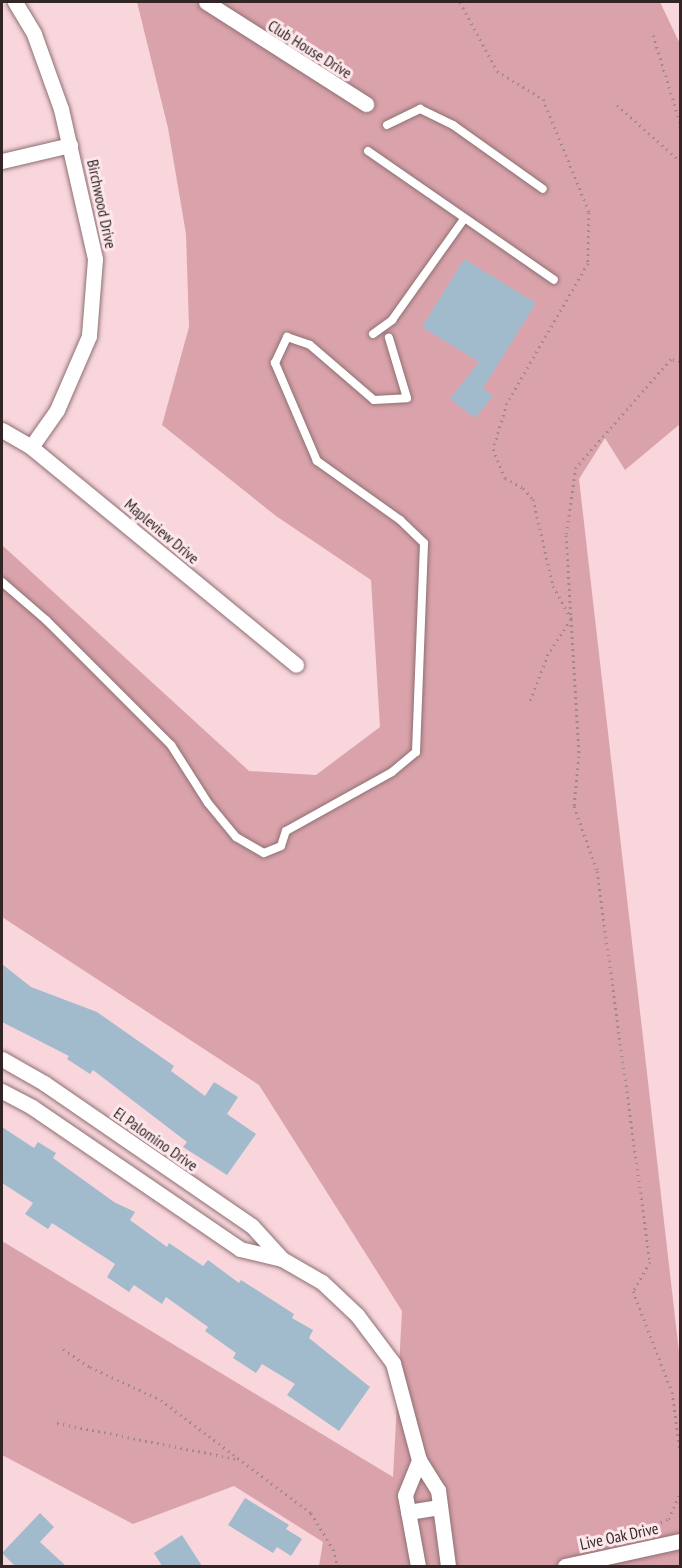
<!DOCTYPE html>
<style>
body{margin:0}
#map{position:relative;width:682px;height:1568px;overflow:hidden;background:#f8d6db;font-family:"PT Sans Narrow",sans-serif}
div>[style]{position:absolute}
.green>*{inset:0;background:#daa3ab}
.building>*{inset:0;background:#a1bbcd}
.path>*{height:3px;margin-top:-1.5px;transform-origin:0;background:repeating-linear-gradient(90deg,#a0888b 0 1.5px,transparent 0 6px)}
.roads{filter:drop-shadow(0 0 2px #8d6f73) drop-shadow(0 0 2px #8d6f73)}
.service>*{height:8px;margin:-4px;padding:0 4px;transform-origin:4px;border-radius:4px;background:#fff}
.minor>*{height:15px;margin:-7.5px;padding:0 7.5px;transform-origin:7.5px;border-radius:7.5px;background:#fff}
span{translate:-50% -50%;white-space:nowrap;text-align:center;line-height:1.15;-webkit-text-stroke:6px #fce7ea;paint-order:stroke}
.street-label{font-size:16px;color:#312526}
.frame{position:absolute;inset:0;border:3px solid #312526;pointer-events:none}
</style>
<div id="map">
<div class="green">
<i style="clip-path:polygon(137px 2px,660px 2px,680px 44px,680px 424px,625px 470px,605px 438px,579px 479px,680px 1361px,680px 1566px,319px 1566px,323px 1542px,234px 1486px,133px 1524px,2px 1455px,2px 1241px,393px 1477px,402px 1311px,259px 1085px,2px 917px,2px 545px,249px 771px,316px 775px,380px 727px,371px 580px,276px 516px,162px 425px,189px 327px,186px 234px,168px 128px)"></i>
</div>
<div class="building">
<i style="clip-path:polygon(464px 259px,536px 303px,483px 388px,493px 396px,475px 418px,450px 399px,479px 362px,422px 327px)"></i>
<i style="clip-path:polygon(2px 964px,31px 987px,97px 1012px,174px 1066px,171px 1071px,205px 1096px,214px 1082px,238px 1097px,227px 1114px,256px 1134px,227px 1175px,183px 1147px,187px 1142px,93px 1070px,90px 1074px,67px 1059px,69px 1056px,2px 1022px)"></i>
<i style="clip-path:polygon(2px 1127px,34px 1148px,38px 1142px,56px 1153px,53px 1158px,114px 1202px,135px 1212px,130px 1220px,167px 1247px,169px 1243px,203px 1266px,208px 1260px,239px 1283px,241px 1280px,294px 1314px,292px 1318px,313px 1330px,309px 1338px,370px 1387px,339px 1431px,287px 1395px,295px 1384px,262px 1364px,256px 1373px,233px 1358px,236px 1353px,205px 1331px,208px 1327px,166px 1297px,162px 1304px,134px 1285px,129px 1292px,107px 1277px,115px 1264px,52px 1223px,48px 1229px,25px 1214px,33px 1203px,2px 1183px)"></i>
<i style="clip-path:polygon(245px 1498px,289px 1525px,286px 1529px,302px 1539px,291px 1556px,277px 1547px,273px 1553px,228px 1525px)"></i>
<i style="clip-path:polygon(40px 1513px,54px 1527px,40px 1542px,66px 1566px,15px 1566px,2px 1553px)"></i>
<i style="clip-path:polygon(182px 1535px,202px 1566px,162px 1566px,154px 1553px)"></i>
</div>
<div class="path">
<i style="left:460px;top:2px;width:78px;rotate:61.8deg"></i>
<i style="left:497px;top:71px;width:54px;rotate:31.3deg"></i>
<i style="left:543px;top:99px;width:122px;rotate:67.8deg"></i>
<i style="left:589px;top:212px;width:51px;rotate:91.1deg"></i>
<i style="left:588px;top:263px;width:162px;rotate:120.1deg"></i>
<i style="left:507px;top:403px;width:48px;rotate:106.9deg"></i>
<i style="left:493px;top:449px;width:31px;rotate:68deg"></i>
<i style="left:505px;top:478px;width:21px;rotate:29deg"></i>
<i style="left:523px;top:488px;width:15px;rotate:48deg"></i>
<i style="left:533px;top:499px;width:89px;rotate:77.1deg"></i>
<i style="left:553px;top:586px;width:38px;rotate:61deg"></i>
<i style="left:571px;top:619px;width:42px;rotate:123.3deg"></i>
<i style="left:548px;top:654px;width:50px;rotate:111deg"></i>
<i style="left:653px;top:35px;width:92px;rotate:72.9deg"></i>
<i style="left:617px;top:105px;width:84px;rotate:41.6deg"></i>
<i style="left:680px;top:361px;width:9px;rotate:-167deg"></i>
<i style="left:671px;top:359px;width:144px;rotate:131.3deg"></i>
<i style="left:576px;top:467px;width:69px;rotate:98.4deg"></i>
<i style="left:566px;top:535px;width:221px;rotate:86.6deg"></i>
<i style="left:579px;top:756px;width:50px;rotate:95.7deg"></i>
<i style="left:574px;top:806px;width:69px;rotate:70.5deg"></i>
<i style="left:597px;top:871px;width:395px;rotate:82.3deg"></i>
<i style="left:650px;top:1262px;width:34px;rotate:120deg"></i>
<i style="left:633px;top:1291px;width:108px;rotate:68.9deg"></i>
<i style="left:672px;top:1392px;width:60px;rotate:82.3deg"></i>
<i style="left:63px;top:1349px;width:32px;rotate:34deg"></i>
<i style="left:90px;top:1367px;width:78px;rotate:24.9deg"></i>
<i style="left:161px;top:1400px;width:188px;rotate:37deg"></i>
<i style="left:311px;top:1513px;width:42px;rotate:58.6deg"></i>
<i style="left:333px;top:1549px;width:18px;rotate:74deg"></i>
<i style="left:57px;top:1423px;width:184px;rotate:11.3deg"></i>
<i style="left:627px;top:1535px;width:45px;rotate:-20.9deg"></i>
<i style="left:669px;top:1519px;width:28px;rotate:-67deg"></i>
</div>
<div class="roads">
<div class="service">
<i style="left:387px;top:125px;width:37px;rotate:-26deg"></i>
<i style="left:420px;top:109px;width:37px;rotate:26deg"></i>
<i style="left:453px;top:125px;width:110px;rotate:35.4deg"></i>
<i style="left:368px;top:151px;width:226px;rotate:34.7deg"></i>
<i style="left:373px;top:334px;width:24px;rotate:-36deg"></i>
<i style="left:392px;top:320px;width:124px;rotate:-54.5deg"></i>
<i style="left:2px;top:582px;width:58px;rotate:40.8deg"></i>
<i style="left:46px;top:620px;width:177px;rotate:45deg"></i>
<i style="left:171px;top:745px;width:69px;rotate:57.5deg"></i>
<i style="left:208px;top:803px;width:44px;rotate:50.5deg"></i>
<i style="left:236px;top:837px;width:32px;rotate:30deg"></i>
<i style="left:264px;top:853px;width:18px;rotate:-22deg"></i>
<i style="left:281px;top:846px;width:16px;rotate:-72deg"></i>
<i style="left:286px;top:831px;width:121px;rotate:-29.1deg"></i>
<i style="left:392px;top:772px;width:31px;rotate:-40deg"></i>
<i style="left:416px;top:752px;width:209px;rotate:-87.8deg"></i>
<i style="left:424px;top:543px;width:33px;rotate:-136deg"></i>
<i style="left:400px;top:520px;width:102px;rotate:-144.6deg"></i>
<i style="left:317px;top:461px;width:107px;rotate:-113.2deg"></i>
<i style="left:275px;top:363px;width:29px;rotate:-65deg"></i>
<i style="left:287px;top:337px;width:24px;rotate:19deg"></i>
<i style="left:310px;top:345px;width:84px;rotate:40.7deg"></i>
<i style="left:374px;top:400px;width:33px;rotate:-3deg"></i>
<i style="left:407px;top:398px;width:63px;rotate:-106.7deg"></i>
</div>
<div class="minor">
<i style="left:15px;top:2px;width:37px;rotate:59deg"></i>
<i style="left:34px;top:34px;width:80px;rotate:70.2deg"></i>
<i style="left:61px;top:109px;width:154px;rotate:77.2deg"></i>
<i style="left:95px;top:259px;width:77px;rotate:94.5deg"></i>
<i style="left:89px;top:336px;width:81px;rotate:113.4deg"></i>
<i style="left:57px;top:410px;width:45px;rotate:125.1deg"></i>
<i style="left:206px;top:2px;width:190px;rotate:32.5deg"></i>
<i style="left:2px;top:161px;width:70px;rotate:-13.2deg"></i>
<i style="left:2px;top:430px;width:34px;rotate:30deg"></i>
<i style="left:31px;top:447px;width:343px;rotate:39.4deg"></i>
<i style="left:2px;top:1059px;width:48px;rotate:29.7deg"></i>
<i style="left:44px;top:1083px;width:252px;rotate:34.5deg"></i>
<i style="left:252px;top:1226px;width:45px;rotate:47.7deg"></i>
<i style="left:2px;top:1091px;width:34px;rotate:28deg"></i>
<i style="left:32px;top:1107px;width:252px;rotate:34.3deg"></i>
<i style="left:240px;top:1249px;width:43px;rotate:13.4deg"></i>
<i style="left:282px;top:1259px;width:46px;rotate:29.9deg"></i>
<i style="left:322px;top:1282px;width:48px;rotate:43.3deg"></i>
<i style="left:357px;top:1315px;width:60px;rotate:53.1deg"></i>
<i style="left:393px;top:1363px;width:100px;rotate:75deg"></i>
<i style="left:408px;top:1512px;width:32px;rotate:-9deg"></i>
<i style="left:418px;top:1566px;width:72px;rotate:-100.4deg"></i>
<i style="left:405px;top:1495px;width:38px;rotate:-68deg"></i>
<i style="left:419px;top:1460px;width:36px;rotate:58deg"></i>
<i style="left:438px;top:1490px;width:77px;rotate:82.5deg"></i>
<i style="left:565px;top:1566px;width:118px;rotate:-12.3deg"></i>
</div>
</div>
<div class="street-label">
<span style="left:310px;top:49px;rotate:32deg">Club House Drive</span>
<span style="left:102px;top:204px;rotate:78deg">Birchwood Drive</span>
<span style="left:162px;top:531px;rotate:40deg">Mapleview Drive</span>
<span style="left:156px;top:1139px;rotate:35deg">El Palomino Drive</span>
<span style="left:619px;top:1536px;rotate:-12deg">Live Oak Drive</span>
</div>
<div class="frame"></div>
</div>
